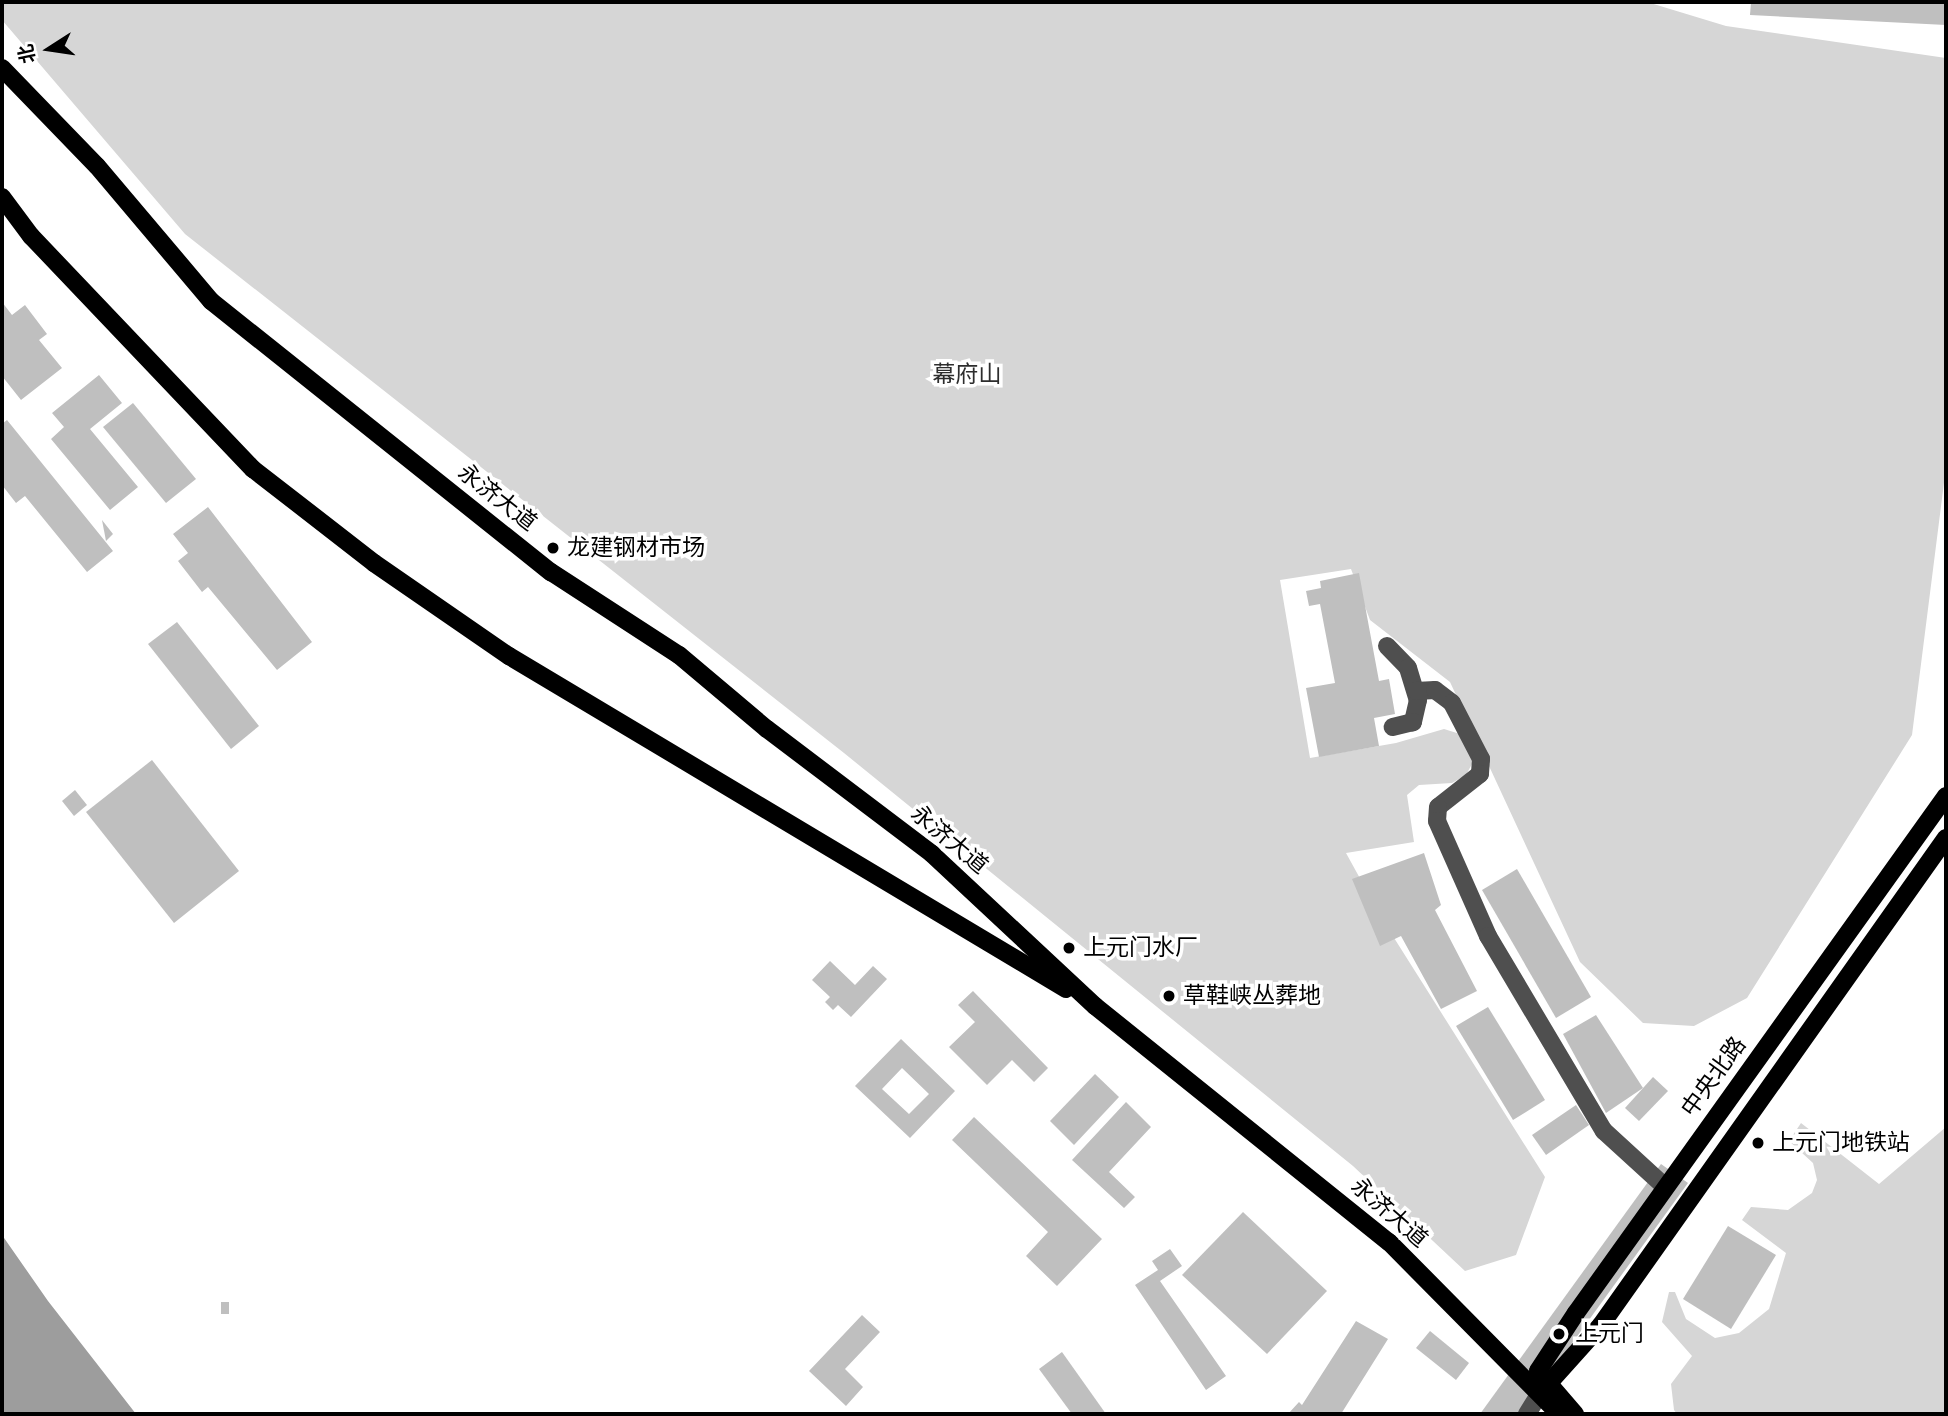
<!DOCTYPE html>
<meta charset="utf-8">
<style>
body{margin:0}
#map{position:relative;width:1948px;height:1416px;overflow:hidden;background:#fff;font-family:"Sofia Sans Condensed","Noto Sans SC",sans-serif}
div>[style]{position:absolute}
.green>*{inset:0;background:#d6d6d6}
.water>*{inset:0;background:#9d9d9d}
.building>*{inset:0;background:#bfbfbf}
.minor>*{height:18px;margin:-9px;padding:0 9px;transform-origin:9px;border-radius:9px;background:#4f4f4f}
.major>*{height:18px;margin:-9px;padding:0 9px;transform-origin:9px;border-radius:9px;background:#000}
.dots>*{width:19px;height:19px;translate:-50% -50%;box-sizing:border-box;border:4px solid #fff;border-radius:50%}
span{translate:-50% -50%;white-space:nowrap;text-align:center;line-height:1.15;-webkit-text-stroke:7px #fff;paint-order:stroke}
.park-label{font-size:23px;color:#2d2d2d}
.street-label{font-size:23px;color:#000}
.poi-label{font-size:23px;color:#000}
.left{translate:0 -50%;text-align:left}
.frame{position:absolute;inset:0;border:4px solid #000;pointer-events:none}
.north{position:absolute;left:14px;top:14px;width:70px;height:70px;-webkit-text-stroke:5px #fff;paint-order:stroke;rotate:258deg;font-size:19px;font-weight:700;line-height:28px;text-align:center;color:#000}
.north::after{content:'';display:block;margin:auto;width:24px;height:32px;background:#000;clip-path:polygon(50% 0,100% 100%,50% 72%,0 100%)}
</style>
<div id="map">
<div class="green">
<i style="clip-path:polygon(2px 2px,1647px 2px,1726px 26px,1946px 58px,1946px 467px,1912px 735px,1747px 998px,1694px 1026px,1643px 1023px,1580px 962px,1450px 682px,1370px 620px,1351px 569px,1280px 580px,1310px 758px,1396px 743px,1444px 729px,1460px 734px,1471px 750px,1472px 764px,1466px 775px,1452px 783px,1419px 785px,1407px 795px,1414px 842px,1346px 853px,1384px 922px,1545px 1177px,1516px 1255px,1465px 1271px,1353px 1166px,844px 753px,185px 234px,2px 20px)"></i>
<i style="clip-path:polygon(1801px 1123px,1879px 1184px,1946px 1127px,1946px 1414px,1677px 1414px,1674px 1410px,1671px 1384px,1692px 1356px,1662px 1322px,1669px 1292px,1675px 1292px,1686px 1319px,1715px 1338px,1739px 1333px,1769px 1309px,1786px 1253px,1742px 1220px,1751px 1207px,1788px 1210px,1812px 1193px,1817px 1180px,1813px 1163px,1789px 1141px)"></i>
</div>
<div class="water">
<i style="clip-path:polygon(2px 1235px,48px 1301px,136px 1414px,2px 1414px)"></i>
</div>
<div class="building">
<i style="clip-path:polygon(1751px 2px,1946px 2px,1946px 25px,1750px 15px)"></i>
<i style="clip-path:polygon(2px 302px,12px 315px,25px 305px,47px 334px,39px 340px,62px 368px,21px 400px,2px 376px)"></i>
<i style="clip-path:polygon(99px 375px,122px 403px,90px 429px,138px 487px,110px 510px,51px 439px,64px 427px,52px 413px)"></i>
<i style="clip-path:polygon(133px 403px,196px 479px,166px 503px,103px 427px)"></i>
<i style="clip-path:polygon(7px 420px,113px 551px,87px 572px,25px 496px,16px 503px,2px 485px,2px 424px)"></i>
<i style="clip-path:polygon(208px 507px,312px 642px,277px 670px,208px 587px,202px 592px,178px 561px,188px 553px,173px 534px)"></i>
<i style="clip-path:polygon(102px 520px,113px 534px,106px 541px)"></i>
<i style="clip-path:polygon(1359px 573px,1379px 681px,1389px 679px,1395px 714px,1374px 718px,1379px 746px,1319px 757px,1306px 688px,1335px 683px,1320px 604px,1309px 606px,1306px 591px,1321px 588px,1320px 581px)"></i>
<i style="clip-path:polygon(177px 622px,259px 726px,231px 749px,148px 644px)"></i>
<i style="clip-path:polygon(152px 760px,239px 871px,174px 923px,86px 812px)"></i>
<i style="clip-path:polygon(75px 790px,87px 805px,74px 816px,62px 801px)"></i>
<i style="clip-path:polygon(1424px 853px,1441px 905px,1435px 910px,1477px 991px,1441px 1009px,1401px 936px,1380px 946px,1352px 879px)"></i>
<i style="clip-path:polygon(1517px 869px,1591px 997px,1556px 1018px,1482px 890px)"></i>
<i style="clip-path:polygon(830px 961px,855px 985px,873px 966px,887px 979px,851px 1017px,838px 1005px,833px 1010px,825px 1002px,830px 997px,812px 980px)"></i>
<i style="clip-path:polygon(973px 991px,1048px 1068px,1034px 1082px,1012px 1060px,987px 1085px,949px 1047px,975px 1022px,958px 1005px)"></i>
<i style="clip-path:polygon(1488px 1007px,1545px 1100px,1513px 1120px,1456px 1026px)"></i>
<i style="clip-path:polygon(1596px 1015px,1643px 1088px,1606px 1113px,1563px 1034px)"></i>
<i style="clip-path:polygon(evenodd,901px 1039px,955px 1091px,910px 1138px,855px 1086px,901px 1039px,902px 1068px,929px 1094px,909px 1114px,882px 1089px,902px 1068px)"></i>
<i style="clip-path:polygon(1095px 1074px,1119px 1097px,1074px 1145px,1050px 1121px)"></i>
<i style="clip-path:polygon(1653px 1077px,1668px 1091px,1639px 1121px,1625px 1108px)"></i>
<i style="clip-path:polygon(1126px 1102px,1151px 1127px,1109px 1172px,1135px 1197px,1124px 1208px,1072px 1160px)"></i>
<i style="clip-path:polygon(1576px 1105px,1589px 1125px,1546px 1155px,1532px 1135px)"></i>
<i style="clip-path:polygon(974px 1117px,1102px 1239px,1057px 1286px,1026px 1256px,1048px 1232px,952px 1140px)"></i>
<i style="clip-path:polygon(1661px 1164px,1688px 1183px,1521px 1414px,1480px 1414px)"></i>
<i style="clip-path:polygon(1243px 1212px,1327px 1291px,1267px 1354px,1182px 1275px)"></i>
<i style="clip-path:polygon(1728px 1226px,1776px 1255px,1731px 1329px,1683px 1299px)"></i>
<i style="clip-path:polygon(1170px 1249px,1182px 1266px,1160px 1281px,1226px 1376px,1206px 1390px,1135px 1285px,1158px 1270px,1152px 1261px)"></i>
<i style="clip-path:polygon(221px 1302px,229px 1302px,229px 1314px,221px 1314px)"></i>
<i style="clip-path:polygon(862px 1315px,880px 1332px,845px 1369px,863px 1387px,846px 1406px,809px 1371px)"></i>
<i style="clip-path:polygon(1356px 1321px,1388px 1339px,1341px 1414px,1288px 1414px,1299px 1402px,1302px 1405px)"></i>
<i style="clip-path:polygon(1430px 1331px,1469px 1363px,1456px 1380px,1416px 1348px)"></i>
<i style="clip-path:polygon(1062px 1352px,1106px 1414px,1072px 1414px,1039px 1369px)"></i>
</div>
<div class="minor">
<i style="left:1387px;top:646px;width:30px;rotate:46deg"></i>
<i style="left:1408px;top:668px;width:34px;rotate:73deg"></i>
<i style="left:1418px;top:700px;width:23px;rotate:103deg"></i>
<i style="left:1413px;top:722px;width:21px;rotate:166deg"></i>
<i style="left:1416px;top:691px;width:19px;rotate:-3deg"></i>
<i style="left:1435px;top:690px;width:21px;rotate:37deg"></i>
<i style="left:1452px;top:703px;width:63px;rotate:62.6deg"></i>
<i style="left:1481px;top:759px;width:15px;rotate:94deg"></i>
<i style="left:1480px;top:774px;width:53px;rotate:141.8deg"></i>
<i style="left:1438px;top:807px;width:14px;rotate:94deg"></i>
<i style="left:1437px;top:821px;width:126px;rotate:66.1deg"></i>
<i style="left:1488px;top:936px;width:227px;rotate:59.3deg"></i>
<i style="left:1604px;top:1131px;width:81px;rotate:42.5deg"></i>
<i style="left:1527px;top:1414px;width:25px;rotate:-58deg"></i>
</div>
<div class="major">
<i style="left:2px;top:68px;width:136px;rotate:45.9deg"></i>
<i style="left:97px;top:166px;width:177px;rotate:49.8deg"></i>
<i style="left:211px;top:301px;width:435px;rotate:38.6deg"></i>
<i style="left:551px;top:572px;width:153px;rotate:33deg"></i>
<i style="left:679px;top:655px;width:115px;rotate:40.1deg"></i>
<i style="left:767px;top:729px;width:207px;rotate:37.1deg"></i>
<i style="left:932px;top:854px;width:223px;rotate:43deg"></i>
<i style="left:1095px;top:1006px;width:377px;rotate:38.8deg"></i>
<i style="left:1389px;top:1242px;width:242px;rotate:45.3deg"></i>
<i style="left:2px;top:197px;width:49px;rotate:53.4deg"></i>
<i style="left:31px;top:236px;width:322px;rotate:46.4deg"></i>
<i style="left:253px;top:469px;width:153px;rotate:37.8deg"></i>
<i style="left:374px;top:563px;width:164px;rotate:34.6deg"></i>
<i style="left:509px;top:656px;width:649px;rotate:30.87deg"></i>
<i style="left:1543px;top:1377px;width:49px;rotate:49.1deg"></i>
<i style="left:1540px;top:1393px;width:22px;rotate:-95deg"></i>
<i style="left:1538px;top:1371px;width:69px;rotate:-56.8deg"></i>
<i style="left:1576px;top:1313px;width:636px;rotate:-54.41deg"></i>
<i style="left:1540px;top:1393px;width:91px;rotate:-48.1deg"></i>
<i style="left:1601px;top:1325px;width:597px;rotate:-54.69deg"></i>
</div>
<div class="dots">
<i style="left:553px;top:548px;background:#000"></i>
<i style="left:1069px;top:948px;background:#000"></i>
<i style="left:1169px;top:996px;background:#000"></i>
<i style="left:1758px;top:1143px;background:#000"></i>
<i style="left:1559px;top:1334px;background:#000"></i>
</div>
<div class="park-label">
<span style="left:967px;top:375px">幕府山</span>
</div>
<div class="street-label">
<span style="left:497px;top:498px;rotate:38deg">永济大道</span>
<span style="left:949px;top:840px;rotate:40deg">永济大道</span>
<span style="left:1714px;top:1077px;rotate:-54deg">中央北路</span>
<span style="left:1389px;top:1213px;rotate:41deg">永济大道</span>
</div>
<div class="poi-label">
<span class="left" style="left:567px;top:548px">龙建钢材市场</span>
<span class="left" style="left:1083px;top:948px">上元门水厂</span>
<span class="left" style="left:1183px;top:996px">草鞋峡丛葬地</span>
<span class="left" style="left:1772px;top:1143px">上元门地铁站</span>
<span class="left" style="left:1575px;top:1334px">上元门</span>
</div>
<div class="frame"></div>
<div class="north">北</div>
</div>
